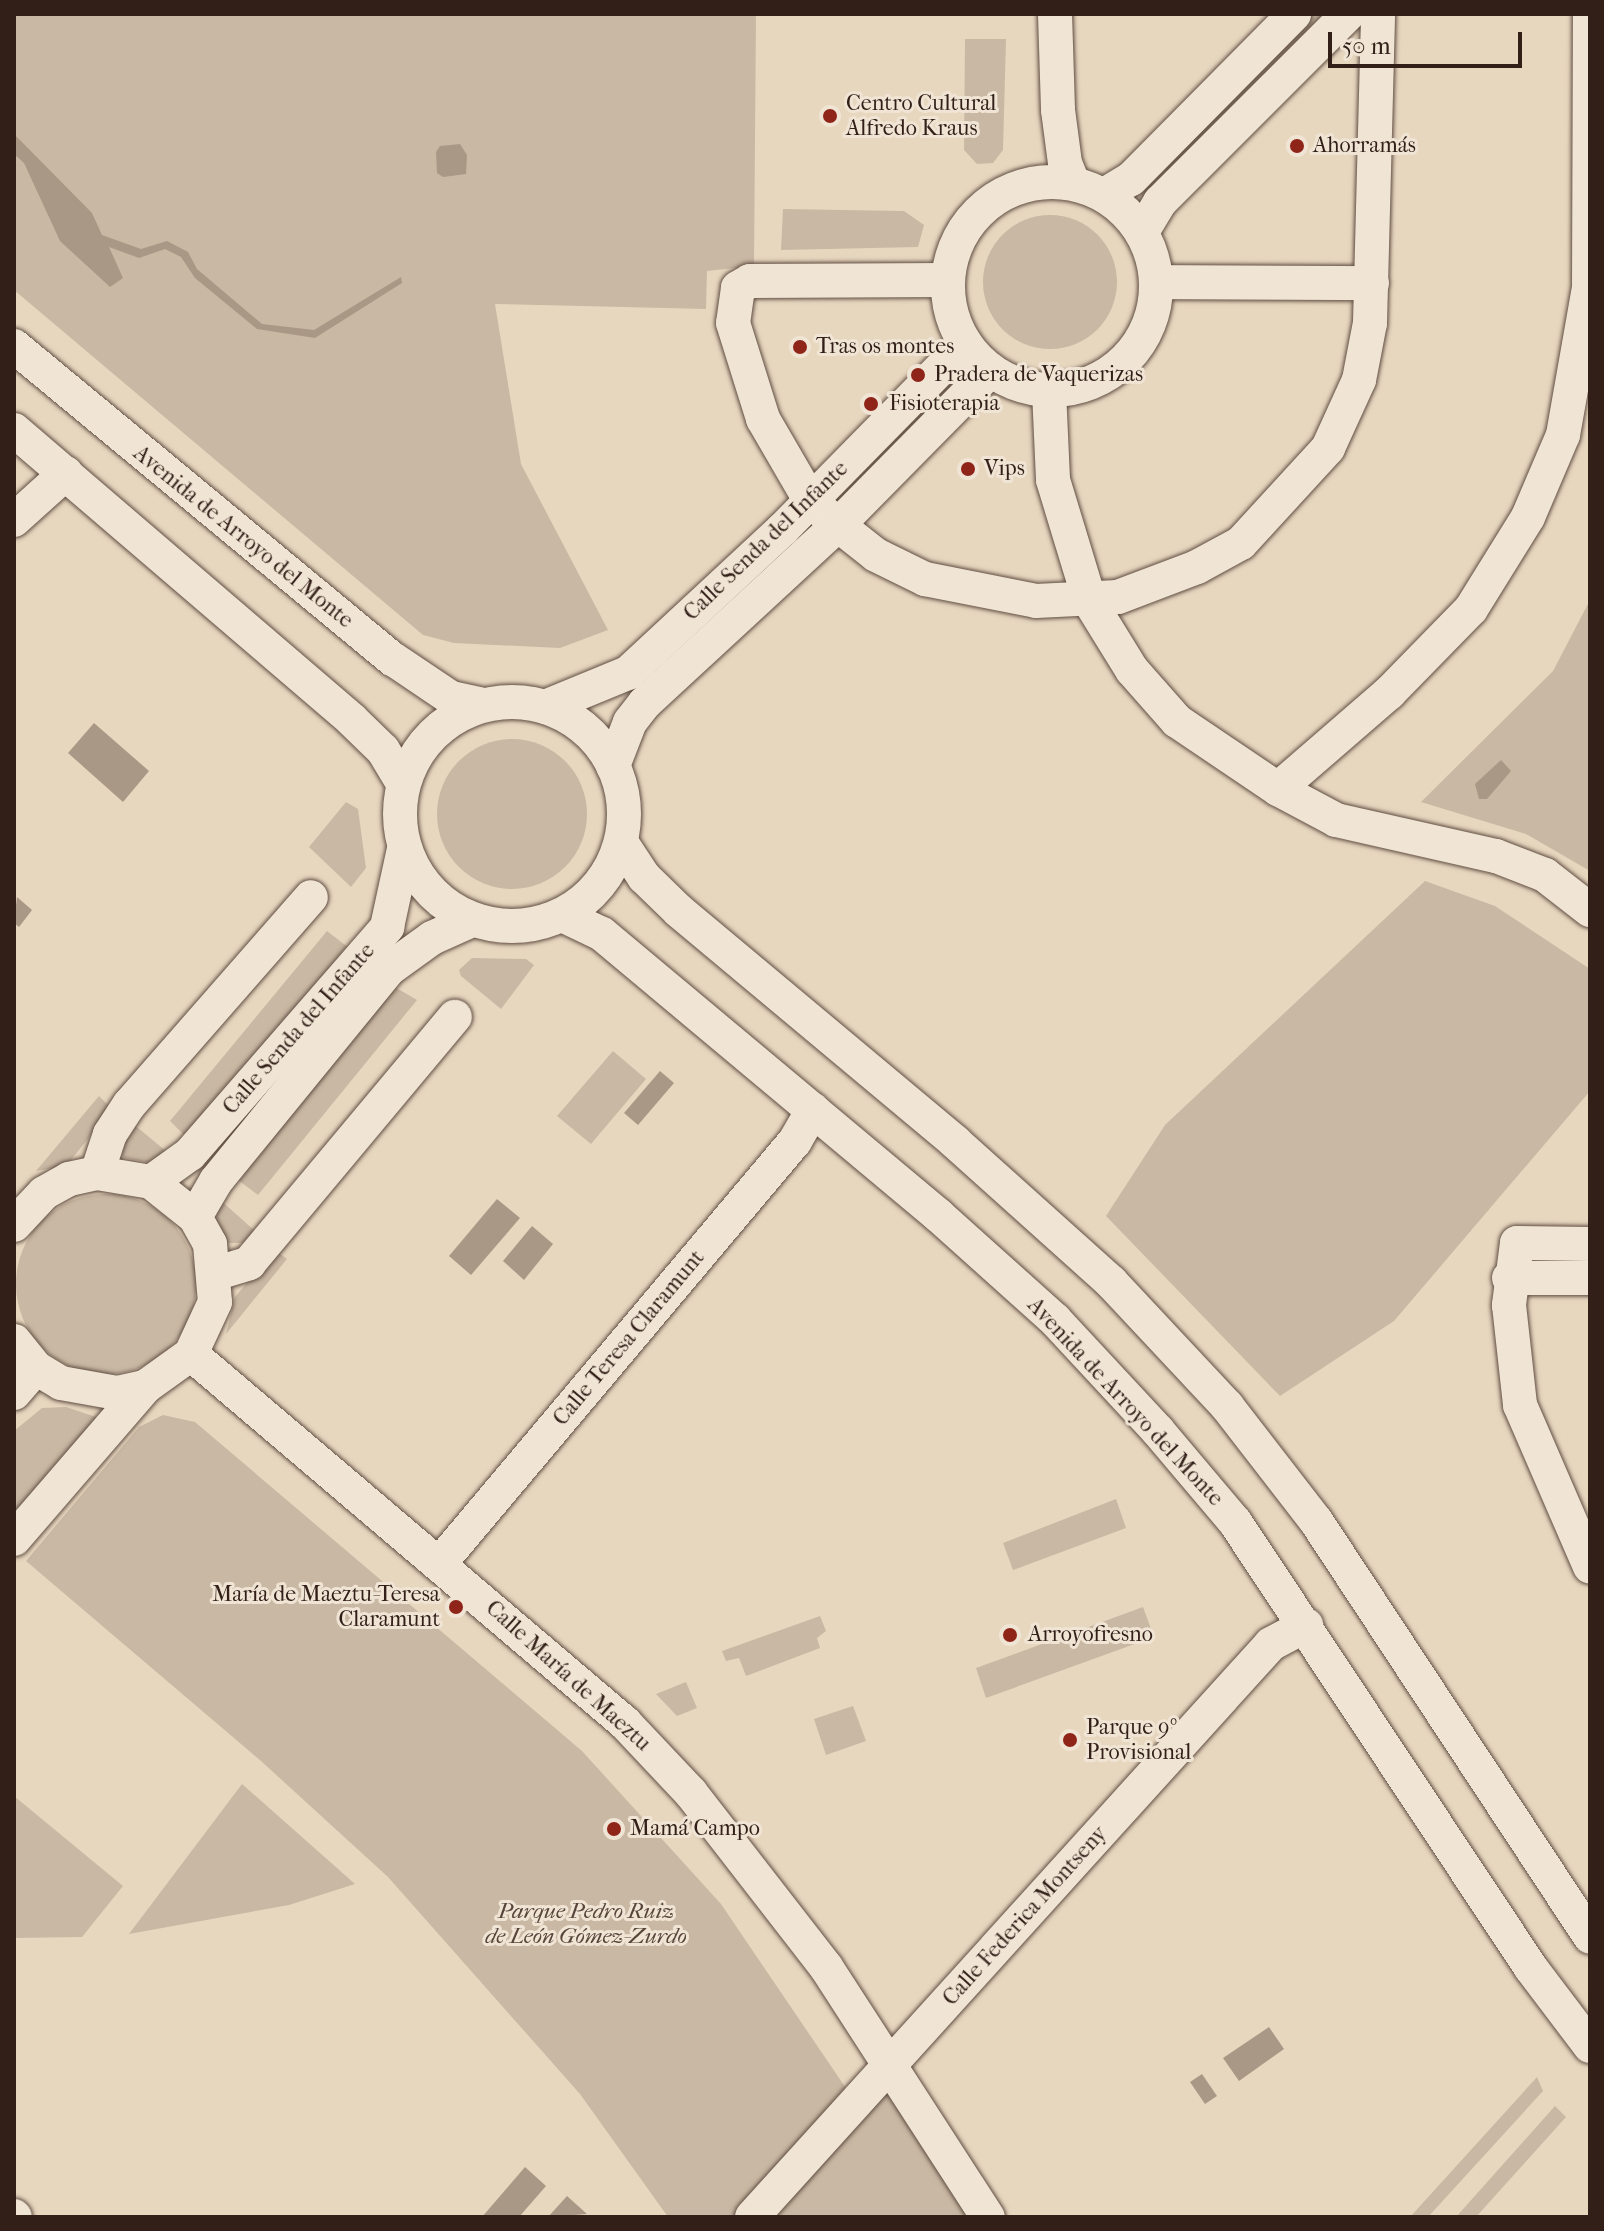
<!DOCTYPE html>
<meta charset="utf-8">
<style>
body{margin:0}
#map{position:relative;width:1604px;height:2231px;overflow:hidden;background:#e8d7bf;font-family:"IM FELL French Canon",serif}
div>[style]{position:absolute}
.green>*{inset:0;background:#c9b8a3}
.round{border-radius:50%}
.water>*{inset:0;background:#aa9886}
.roads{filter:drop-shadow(0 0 2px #5f4d42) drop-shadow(0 0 2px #5f4d42)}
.minor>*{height:34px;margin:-17px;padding:0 17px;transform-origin:17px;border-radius:17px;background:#f0e5d5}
.minor>.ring{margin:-17px;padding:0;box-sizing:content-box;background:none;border:34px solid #f0e5d5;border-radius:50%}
.dots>*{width:22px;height:22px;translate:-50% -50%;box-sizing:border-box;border:4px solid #f0e5d5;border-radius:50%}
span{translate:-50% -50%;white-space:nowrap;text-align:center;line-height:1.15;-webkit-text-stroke:6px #f0e5d5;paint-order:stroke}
.poi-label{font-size:22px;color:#311f18}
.left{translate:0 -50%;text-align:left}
.right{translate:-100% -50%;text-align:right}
.street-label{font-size:22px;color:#311f18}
.park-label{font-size:22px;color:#57453b;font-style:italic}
.frame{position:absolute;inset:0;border:16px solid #311f18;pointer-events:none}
.scale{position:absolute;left:1328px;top:32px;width:194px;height:36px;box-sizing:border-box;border:4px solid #311f18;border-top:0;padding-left:10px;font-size:24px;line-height:28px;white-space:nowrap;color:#311f18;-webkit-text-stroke:6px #f0e5d5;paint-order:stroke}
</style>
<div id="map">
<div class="green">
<i style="clip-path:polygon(14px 14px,756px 14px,754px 266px,707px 271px,706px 309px,495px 304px,521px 464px,608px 630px,560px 648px,454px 643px,423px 635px,14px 290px)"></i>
<i style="clip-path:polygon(1313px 14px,1330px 14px,1168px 173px,1161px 165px)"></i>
<i style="clip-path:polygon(965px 39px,1006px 39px,1003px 150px,993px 163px,977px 164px,964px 150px)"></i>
<i style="clip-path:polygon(783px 209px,904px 211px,924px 225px,918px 247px,781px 250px)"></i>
<i class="round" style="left:983px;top:215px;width:134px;height:134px"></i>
<i style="clip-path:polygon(1590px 600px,1590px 871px,1526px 834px,1421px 802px,1553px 671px)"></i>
<i class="round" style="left:437px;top:739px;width:150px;height:150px"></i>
<i style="clip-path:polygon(346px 802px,358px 809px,366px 868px,351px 887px,309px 847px)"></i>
<i style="clip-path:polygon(1425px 881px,1495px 906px,1590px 969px,1590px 1091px,1394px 1321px,1280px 1396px,1106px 1216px,1165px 1125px)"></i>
<i style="clip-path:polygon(327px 931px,349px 948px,189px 1140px,170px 1121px)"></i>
<i style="clip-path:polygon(472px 958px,526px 959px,534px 965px,501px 1009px,461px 976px,459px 970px)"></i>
<i style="clip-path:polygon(393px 986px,417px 1000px,258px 1195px,234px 1177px)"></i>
<i style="clip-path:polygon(613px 1051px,646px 1079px,591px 1144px,557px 1116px)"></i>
<i style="clip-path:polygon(99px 1096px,112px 1109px,66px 1166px,36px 1171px)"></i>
<i style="clip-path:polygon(132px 1123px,172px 1156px,148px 1162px,124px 1158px,119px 1149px)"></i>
<i class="round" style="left:16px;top:1194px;width:180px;height:180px"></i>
<i style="clip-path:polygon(218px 1198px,255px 1231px,243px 1243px,221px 1243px,216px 1226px)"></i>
<i style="clip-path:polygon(275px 1250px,287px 1259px,226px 1334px,235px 1297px)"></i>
<i style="clip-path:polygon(66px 1407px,99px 1418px,14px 1513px,14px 1431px,42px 1408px)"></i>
<i style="clip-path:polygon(163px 1415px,195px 1422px,582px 1751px,721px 1904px,856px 2103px,891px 2066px,988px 2217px,668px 2217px,580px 2094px,388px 1877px,261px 1761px,26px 1561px,139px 1427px)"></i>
<i style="clip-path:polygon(1116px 1499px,1126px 1528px,1013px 1570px,1003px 1543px)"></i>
<i style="clip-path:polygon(1143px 1607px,1154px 1637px,986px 1698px,976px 1668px)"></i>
<i style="clip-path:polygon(820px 1616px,826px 1631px,817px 1638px,820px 1648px,746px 1676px,739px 1658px,726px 1661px,722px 1651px)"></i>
<i style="clip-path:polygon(686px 1682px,697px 1708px,677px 1716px,656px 1694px)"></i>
<i style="clip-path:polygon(853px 1706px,866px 1741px,826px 1755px,814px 1719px)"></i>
<i style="clip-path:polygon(242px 1784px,355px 1884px,289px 1905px,129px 1934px)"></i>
<i style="clip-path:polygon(14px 1796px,123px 1886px,82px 1937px,14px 1938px)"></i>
<i style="clip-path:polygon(1537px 2077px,1543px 2091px,1428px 2217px,1410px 2217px)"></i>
<i style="clip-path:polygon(1555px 2106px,1566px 2117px,1476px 2217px,1456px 2217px)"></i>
</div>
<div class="water">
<i style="clip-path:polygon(14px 134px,92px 213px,102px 235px,141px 249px,167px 241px,188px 252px,197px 269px,262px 324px,314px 330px,401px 277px,402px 283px,315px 338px,257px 329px,195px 278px,181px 257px,165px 249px,139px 258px,109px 247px,123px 278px,110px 287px,60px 241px,24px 163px,14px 154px)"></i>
<i style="clip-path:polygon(460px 144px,467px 155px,466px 174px,443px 177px,437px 173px,436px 152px,440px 146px)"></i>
<i style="clip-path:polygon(94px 723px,149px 771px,123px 802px,68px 753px)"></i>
<i style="clip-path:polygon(1501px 760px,1511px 771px,1487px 799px,1479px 799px,1475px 784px)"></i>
<i style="clip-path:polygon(17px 897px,32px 910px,19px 927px,14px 923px)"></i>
<i style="clip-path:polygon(660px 1071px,674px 1083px,638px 1125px,624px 1113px)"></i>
<i style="clip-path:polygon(497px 1199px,520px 1218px,471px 1275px,449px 1256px)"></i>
<i style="clip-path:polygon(532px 1226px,553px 1244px,524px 1280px,503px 1261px)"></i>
<i style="clip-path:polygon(1269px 2027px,1284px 2049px,1239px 2081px,1223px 2058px)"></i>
<i style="clip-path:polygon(1202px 2074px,1217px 2096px,1205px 2104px,1190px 2082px)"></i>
<i style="clip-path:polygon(525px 2167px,546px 2186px,519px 2217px,482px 2217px)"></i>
<i style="clip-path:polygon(567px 2196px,587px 2214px,548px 2217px)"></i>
</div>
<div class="roads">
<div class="minor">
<i style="left:1055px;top:14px;width:96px;rotate:88.2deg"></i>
<i style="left:1058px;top:110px;width:53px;rotate:82.5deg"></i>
<i style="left:1065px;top:163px;width:22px;rotate:68deg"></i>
<i class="ring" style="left:948px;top:182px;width:174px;height:174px"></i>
<i style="left:1104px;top:195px;width:31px;rotate:-31deg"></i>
<i style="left:1131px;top:179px;width:232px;rotate:-45.3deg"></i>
<i style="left:1142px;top:232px;width:35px;rotate:-59deg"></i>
<i style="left:1160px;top:202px;width:266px;rotate:-45deg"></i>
<i style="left:948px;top:280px;width:198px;rotate:179.7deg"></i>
<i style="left:750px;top:281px;width:14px;rotate:150deg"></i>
<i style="left:738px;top:288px;width:35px;rotate:98deg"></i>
<i style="left:733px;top:323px;width:101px;rotate:72.6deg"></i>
<i style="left:763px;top:419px;width:94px;rotate:59.9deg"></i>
<i style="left:810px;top:500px;width:38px;rotate:42deg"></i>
<i style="left:838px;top:525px;width:48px;rotate:38.3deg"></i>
<i style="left:876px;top:555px;width:55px;rotate:26.1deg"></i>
<i style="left:925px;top:579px;width:113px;rotate:11.2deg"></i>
<i style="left:1036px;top:601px;width:82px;rotate:-2.8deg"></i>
<i style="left:1118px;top:597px;width:85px;rotate:-20.8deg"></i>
<i style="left:1197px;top:567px;width:50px;rotate:-28.6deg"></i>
<i style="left:1241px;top:543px;width:129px;rotate:-47.5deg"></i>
<i style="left:1328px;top:448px;width:75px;rotate:-65.5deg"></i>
<i style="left:1359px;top:380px;width:58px;rotate:-79.1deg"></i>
<i style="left:1370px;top:323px;width:309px;rotate:-88.5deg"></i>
<i style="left:1156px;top:282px;width:216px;rotate:0.3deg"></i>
<i style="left:14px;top:346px;width:492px;rotate:39.6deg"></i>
<i style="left:393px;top:659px;width:70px;rotate:33.9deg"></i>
<i style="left:451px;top:698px;width:34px;rotate:12deg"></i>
<i style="left:1049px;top:391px;width:89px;rotate:87.4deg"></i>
<i style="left:1053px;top:480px;width:127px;rotate:73.1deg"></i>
<i style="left:1090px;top:602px;width:80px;rotate:58.3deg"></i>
<i style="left:1132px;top:670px;width:68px;rotate:48.6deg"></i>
<i style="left:1177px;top:721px;width:122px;rotate:34deg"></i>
<i style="left:1278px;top:789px;width:66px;rotate:28.1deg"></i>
<i style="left:1336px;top:820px;width:164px;rotate:12.7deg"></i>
<i style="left:1496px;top:856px;width:53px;rotate:21.2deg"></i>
<i style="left:1545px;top:875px;width:57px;rotate:37.9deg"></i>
<i style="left:14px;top:430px;width:445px;rotate:40.6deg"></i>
<i style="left:352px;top:720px;width:43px;rotate:44.1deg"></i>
<i style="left:383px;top:750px;width:39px;rotate:59deg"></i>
<i style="left:14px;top:520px;width:70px;rotate:-42.1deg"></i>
<i class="ring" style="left:400px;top:702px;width:190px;height:190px"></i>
<i style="left:545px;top:707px;width:90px;rotate:-22.3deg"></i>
<i style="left:628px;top:673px;width:212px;rotate:-42.9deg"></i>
<i style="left:783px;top:529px;width:260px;rotate:-45.5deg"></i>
<i style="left:613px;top:766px;width:47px;rotate:-68.9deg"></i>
<i style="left:630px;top:722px;width:24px;rotate:-52deg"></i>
<i style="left:645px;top:703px;width:263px;rotate:-42.7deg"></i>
<i style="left:838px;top:525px;width:216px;rotate:-45.4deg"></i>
<i style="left:1278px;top:789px;width:147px;rotate:-40.9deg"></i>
<i style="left:1389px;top:693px;width:117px;rotate:-45.7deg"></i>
<i style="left:1471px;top:609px;width:108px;rotate:-58.2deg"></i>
<i style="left:1528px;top:517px;width:89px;rotate:-66.9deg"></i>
<i style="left:1563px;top:435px;width:149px;rotate:-80deg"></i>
<i style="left:1589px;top:288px;width:274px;rotate:-89.8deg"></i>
<i style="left:621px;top:842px;width:42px;rotate:56.7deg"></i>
<i style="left:644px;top:877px;width:49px;rotate:44.2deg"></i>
<i style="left:679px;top:911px;width:360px;rotate:39.9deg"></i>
<i style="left:955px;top:1142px;width:210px;rotate:41.9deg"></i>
<i style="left:1111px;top:1282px;width:170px;rotate:46.9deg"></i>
<i style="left:1227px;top:1406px;width:145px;rotate:52.3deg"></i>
<i style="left:1316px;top:1521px;width:498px;rotate:56.6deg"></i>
<i style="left:562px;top:915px;width:44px;rotate:25.4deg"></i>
<i style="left:602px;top:934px;width:438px;rotate:39.9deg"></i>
<i style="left:938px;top:1215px;width:157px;rotate:41.9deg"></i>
<i style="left:1055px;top:1320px;width:151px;rotate:47.1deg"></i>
<i style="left:1158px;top:1431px;width:119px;rotate:49.8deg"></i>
<i style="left:1235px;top:1522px;width:535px;rotate:56.43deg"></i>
<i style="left:1531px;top:1968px;width:98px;rotate:52.9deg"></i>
<i style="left:97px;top:1173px;width:41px;rotate:-71.6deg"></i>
<i style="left:110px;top:1134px;width:35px;rotate:-57deg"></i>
<i style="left:129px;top:1105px;width:276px;rotate:-48.8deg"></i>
<i style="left:151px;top:1182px;width:48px;rotate:-35.7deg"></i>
<i style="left:190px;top:1154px;width:301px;rotate:-49deg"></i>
<i style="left:387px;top:927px;width:80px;rotate:-77.7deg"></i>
<i style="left:195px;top:1217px;width:42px;rotate:-59.7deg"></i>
<i style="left:216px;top:1181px;width:274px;rotate:-50.8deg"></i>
<i style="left:389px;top:969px;width:53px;rotate:-35.8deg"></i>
<i style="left:432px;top:938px;width:44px;rotate:-24.2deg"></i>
<i style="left:14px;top:1225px;width:44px;rotate:-46.8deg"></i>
<i style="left:44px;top:1193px;width:29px;rotate:-29deg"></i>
<i style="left:69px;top:1179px;width:29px;rotate:-12deg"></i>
<i style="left:97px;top:1173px;width:55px;rotate:9.5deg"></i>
<i style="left:151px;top:1182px;width:56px;rotate:38.5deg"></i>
<i style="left:195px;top:1217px;width:31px;rotate:61deg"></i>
<i style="left:210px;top:1244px;width:58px;rotate:85.1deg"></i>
<i style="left:215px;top:1302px;width:57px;rotate:114.8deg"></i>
<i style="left:191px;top:1354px;width:57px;rotate:144.3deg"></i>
<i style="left:145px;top:1387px;width:29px;rotate:168deg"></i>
<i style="left:117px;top:1393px;width:57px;rotate:-169.9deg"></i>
<i style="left:61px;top:1383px;width:29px;rotate:-149deg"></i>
<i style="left:36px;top:1368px;width:35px;rotate:-129deg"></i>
<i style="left:1590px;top:1244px;width:73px;rotate:-179.2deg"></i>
<i style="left:1517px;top:1243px;width:63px;rotate:97.4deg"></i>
<i style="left:1509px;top:1305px;width:101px;rotate:83.7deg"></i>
<i style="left:1520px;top:1405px;width:176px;rotate:66.6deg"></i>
<i style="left:214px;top:1274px;width:37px;rotate:-17deg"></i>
<i style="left:249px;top:1263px;width:321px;rotate:-50.1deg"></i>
<i style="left:1509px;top:1278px;width:81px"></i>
<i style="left:191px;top:1354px;width:570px;rotate:40.37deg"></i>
<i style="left:625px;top:1723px;width:96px;rotate:46.7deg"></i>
<i style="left:691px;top:1793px;width:220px;rotate:52.2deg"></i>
<i style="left:826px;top:1967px;width:298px;rotate:57.1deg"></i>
<i style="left:14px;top:1393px;width:33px;rotate:-49deg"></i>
<i style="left:14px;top:1539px;width:201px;rotate:-49.2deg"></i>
<i style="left:440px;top:1563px;width:551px;rotate:-49.93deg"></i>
<i style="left:795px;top:1141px;width:36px;rotate:-60deg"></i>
<i style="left:14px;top:2216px;width:1px;rotate:45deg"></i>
<i style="left:752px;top:2217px;width:773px;rotate:-47.83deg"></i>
<i style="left:1271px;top:1644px;width:40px;rotate:-28deg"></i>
</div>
</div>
<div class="dots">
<i style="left:830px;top:116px;background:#8f2418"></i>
<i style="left:1297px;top:146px;background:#8f2418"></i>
<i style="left:800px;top:347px;background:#8f2418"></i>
<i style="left:918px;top:375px;background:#8f2418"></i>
<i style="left:871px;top:404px;background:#8f2418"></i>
<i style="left:968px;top:469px;background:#8f2418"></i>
<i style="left:456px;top:1607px;background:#8f2418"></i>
<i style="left:1010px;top:1635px;background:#8f2418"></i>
<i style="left:1070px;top:1740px;background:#8f2418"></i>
<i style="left:614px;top:1829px;background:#8f2418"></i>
</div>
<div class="poi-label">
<span class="left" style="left:846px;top:116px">Centro Cultural<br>Alfredo Kraus</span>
<span class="left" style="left:1313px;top:146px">Ahorramás</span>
<span class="left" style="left:816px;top:347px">Tras os montes</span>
<span class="left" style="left:934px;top:375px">Pradera de Vaquerizas</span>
<span class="left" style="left:889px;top:404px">Fisioterapia</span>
<span class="left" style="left:984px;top:469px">Vips</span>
<span class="right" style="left:440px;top:1607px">María de Maeztu-Teresa<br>Claramunt</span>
<span class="left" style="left:1028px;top:1635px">Arroyofresno</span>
<span class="left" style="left:1086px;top:1740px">Parque 9º<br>Provisional</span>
<span class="left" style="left:630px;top:1829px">Mamá Campo</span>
</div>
<div class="street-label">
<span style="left:243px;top:537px;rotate:39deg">Avenida de Arroyo del Monte</span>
<span style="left:766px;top:541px;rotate:-44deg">Calle Senda del Infante</span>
<span style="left:299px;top:1029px;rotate:-49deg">Calle Senda del Infante</span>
<span style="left:629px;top:1338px;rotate:-50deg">Calle Teresa Claramunt</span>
<span style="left:1125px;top:1402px;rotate:47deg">Avenida de Arroyo del Monte</span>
<span style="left:568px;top:1676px;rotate:42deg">Calle María de Maeztu</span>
<span style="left:1025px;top:1916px;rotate:-48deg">Calle Federica Montseny</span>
</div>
<div class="park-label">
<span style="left:586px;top:1924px">Parque Pedro Ruiz<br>de León Gómez-Zurdo</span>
</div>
<div class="frame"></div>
<div class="scale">50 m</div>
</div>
